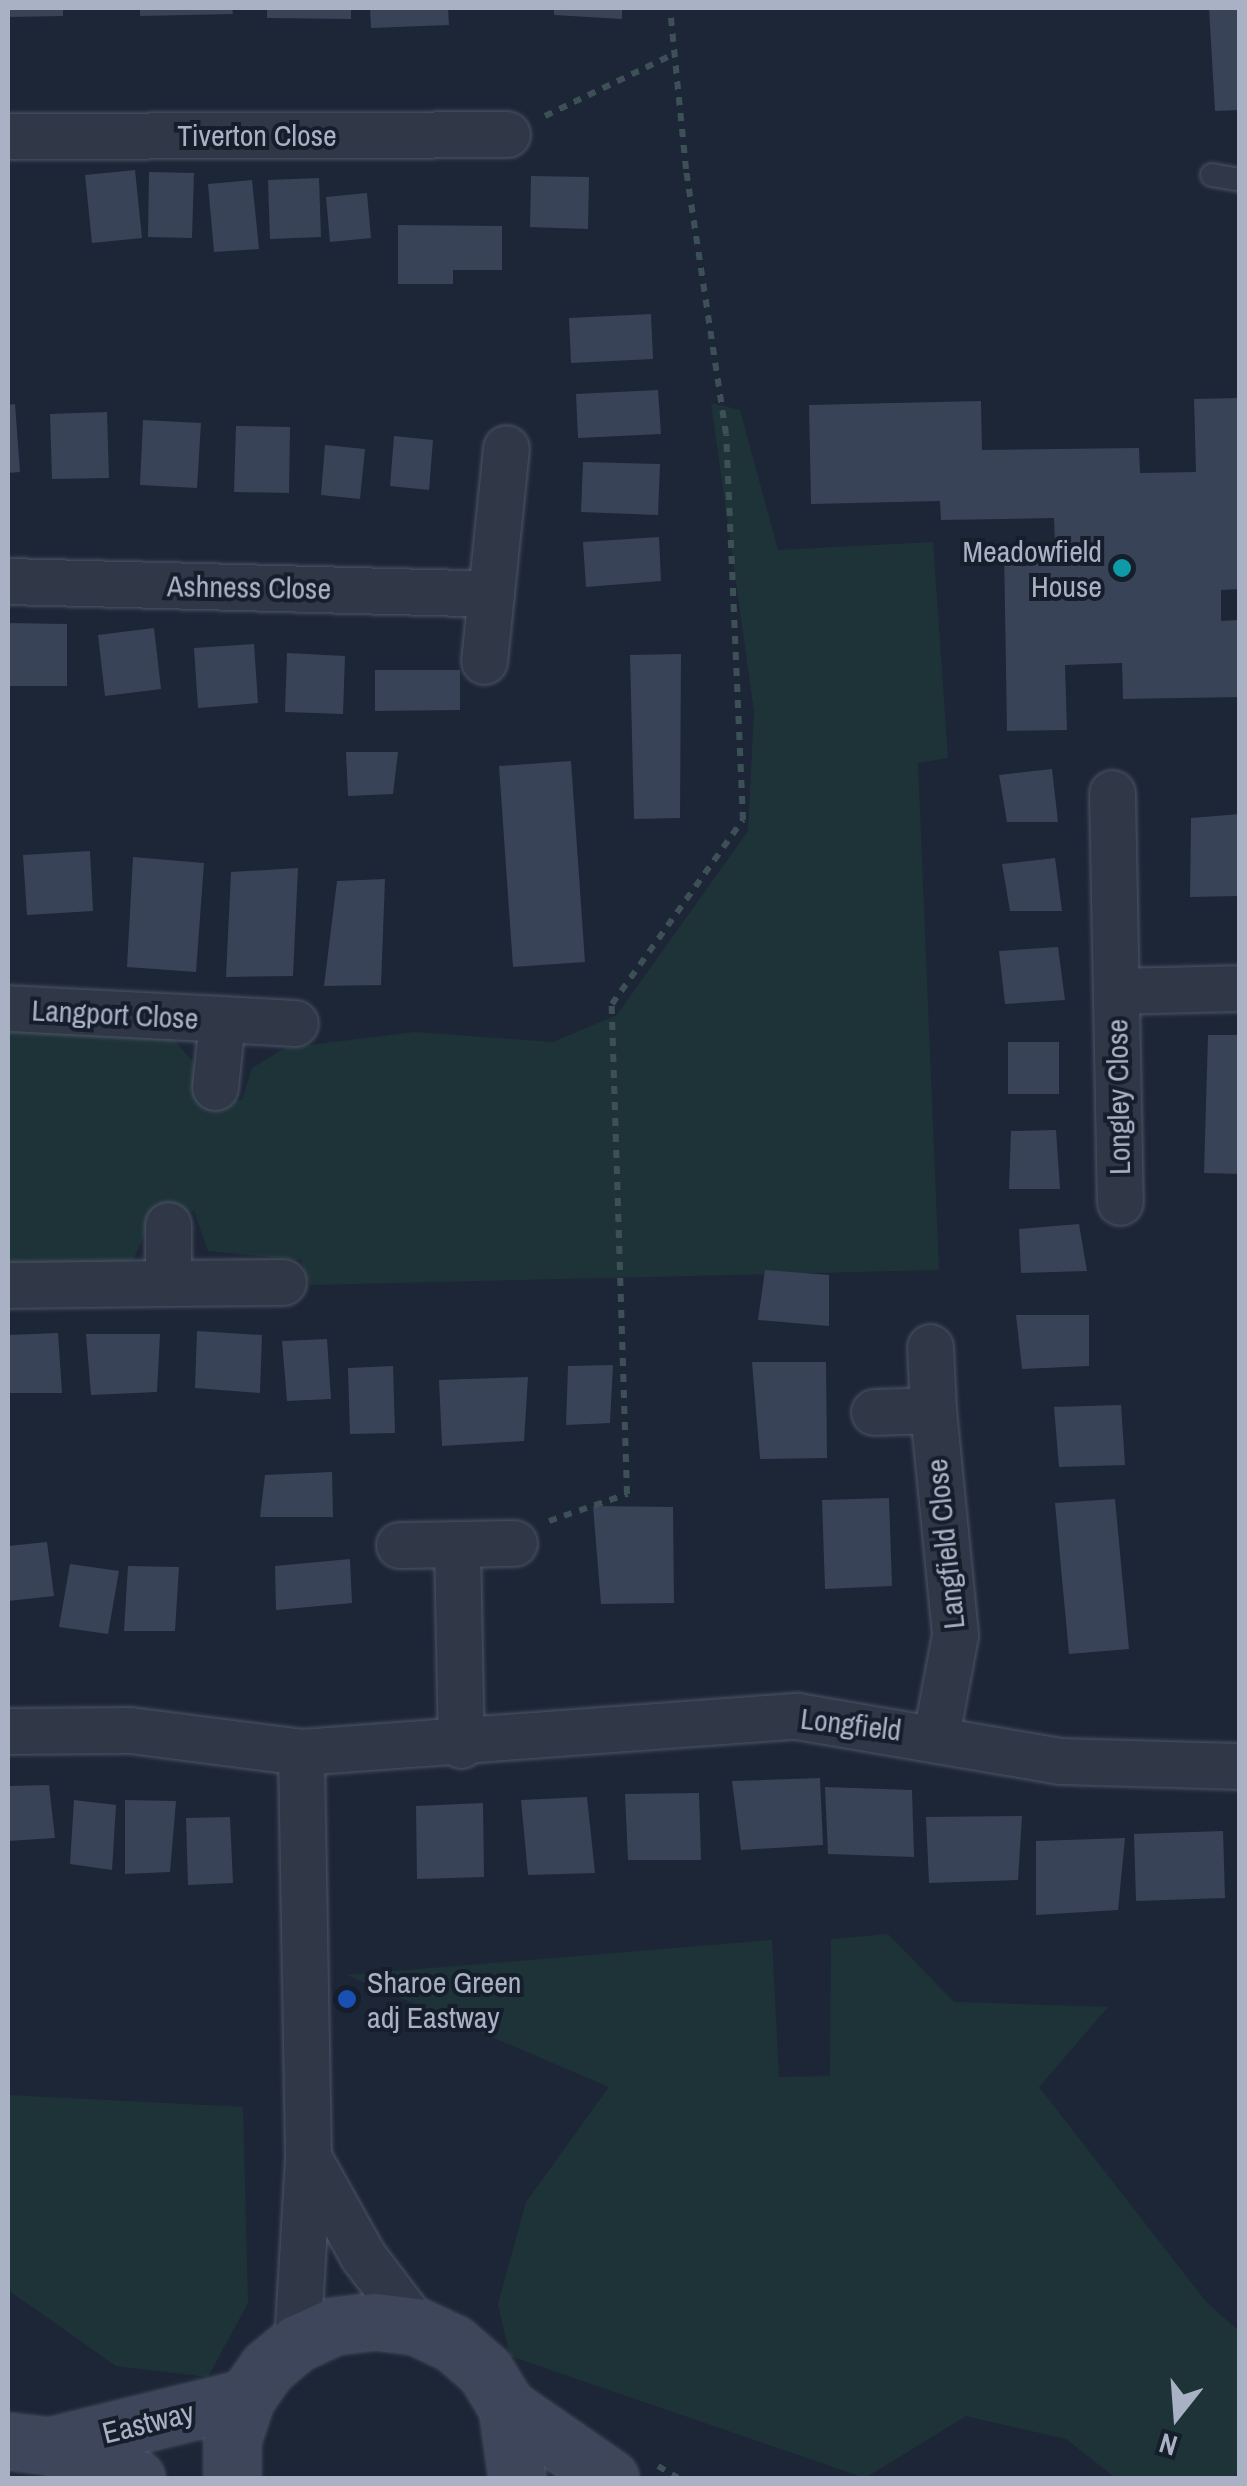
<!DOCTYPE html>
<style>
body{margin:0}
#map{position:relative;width:1247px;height:2486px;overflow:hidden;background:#1d2637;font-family:"Archivo Narrow",sans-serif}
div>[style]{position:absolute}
.green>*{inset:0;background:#1e3338}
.building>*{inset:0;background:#384358}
.path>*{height:6px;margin-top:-3px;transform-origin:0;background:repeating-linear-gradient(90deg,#3c5056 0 8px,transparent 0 16px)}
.roads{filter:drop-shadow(0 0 2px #4d5566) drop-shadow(0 0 2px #4d5566)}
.service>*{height:22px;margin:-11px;padding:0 11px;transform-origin:11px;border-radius:11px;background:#303847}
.minor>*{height:45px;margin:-22.5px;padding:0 22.5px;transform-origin:22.5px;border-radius:22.5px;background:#303847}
.secondary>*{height:55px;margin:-27.5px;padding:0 27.5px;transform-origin:27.5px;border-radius:27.5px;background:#3e465b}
.dots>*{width:28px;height:28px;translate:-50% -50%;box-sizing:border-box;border:5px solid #161d2b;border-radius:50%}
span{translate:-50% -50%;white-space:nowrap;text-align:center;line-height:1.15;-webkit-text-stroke:8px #161d2b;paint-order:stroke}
.street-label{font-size:30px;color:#a9b2c5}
.poi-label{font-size:30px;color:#a9b2c5}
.right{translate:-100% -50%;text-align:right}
.left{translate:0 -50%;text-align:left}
.frame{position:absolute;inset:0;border:10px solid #a9b2c5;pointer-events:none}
.north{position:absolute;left:1127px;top:2366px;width:100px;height:100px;-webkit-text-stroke:8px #161d2b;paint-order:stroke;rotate:197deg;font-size:28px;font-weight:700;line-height:40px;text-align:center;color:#a9b2c5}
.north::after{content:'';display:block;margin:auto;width:35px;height:45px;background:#a9b2c5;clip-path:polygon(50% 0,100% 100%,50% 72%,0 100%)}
</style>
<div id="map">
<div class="green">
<i style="clip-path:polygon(711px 403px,740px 410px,778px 550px,933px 542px,948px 758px,918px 763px,939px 1270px,310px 1285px,301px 1260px,208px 1251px,194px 1211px,152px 1219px,133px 1260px,8px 1268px,8px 1025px,172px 1038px,203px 1073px,200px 1102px,242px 1100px,252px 1068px,285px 1048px,415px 1032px,553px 1042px,617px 1015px,748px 831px,754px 711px)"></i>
<i style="clip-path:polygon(888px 1934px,954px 2002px,1108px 2007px,1039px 2087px,1207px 2303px,1239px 2331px,1239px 2478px,1116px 2478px,1066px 2439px,966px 2416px,865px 2478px,510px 2356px,498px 2304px,526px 2202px,609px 2087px,347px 1975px,772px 1940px,779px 2077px,830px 2076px,831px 1939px)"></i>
<i style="clip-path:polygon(8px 2095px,243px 2107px,248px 2303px,208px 2377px,116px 2366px,8px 2290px)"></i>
</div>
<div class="building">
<i style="clip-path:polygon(8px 8px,63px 8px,63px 16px,8px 17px)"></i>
<i style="clip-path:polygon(140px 8px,232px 8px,233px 14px,140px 16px)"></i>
<i style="clip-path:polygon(267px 8px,351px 8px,351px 19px,267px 18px)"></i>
<i style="clip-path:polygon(370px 8px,448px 8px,449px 25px,371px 28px)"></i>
<i style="clip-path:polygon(554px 8px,622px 8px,622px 19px,554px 15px)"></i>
<i style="clip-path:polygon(1209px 8px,1240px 8px,1240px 110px,1215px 111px)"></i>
<i style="clip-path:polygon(135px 170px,142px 238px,92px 243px,85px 175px)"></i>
<i style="clip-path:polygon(149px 172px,194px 173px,192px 238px,148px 237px)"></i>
<i style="clip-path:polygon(531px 176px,589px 177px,588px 229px,530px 227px)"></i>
<i style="clip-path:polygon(319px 178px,321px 237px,270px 239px,268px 180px)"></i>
<i style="clip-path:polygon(252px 180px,259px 249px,214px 252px,208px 184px)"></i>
<i style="clip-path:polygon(367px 193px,371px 238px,330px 242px,326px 197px)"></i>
<i style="clip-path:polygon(398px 225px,502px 226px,502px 270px,453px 270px,453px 284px,398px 284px)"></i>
<i style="clip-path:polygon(651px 314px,653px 359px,571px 363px,569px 318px)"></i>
<i style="clip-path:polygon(658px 390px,661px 434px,578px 438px,576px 394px)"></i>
<i style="clip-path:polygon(1240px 398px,1240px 589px,1221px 590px,1221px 621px,1240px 620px,1240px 697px,1123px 699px,1122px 663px,1065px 665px,1067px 730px,1007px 731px,1004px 547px,1055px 545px,1054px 518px,941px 520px,940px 501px,811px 504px,809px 405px,981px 401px,982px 450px,1139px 448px,1140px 473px,1196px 472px,1194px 399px)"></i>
<i style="clip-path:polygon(15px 404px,20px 472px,8px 473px,8px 405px)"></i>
<i style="clip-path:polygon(107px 412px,109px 478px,52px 479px,50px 414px)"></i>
<i style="clip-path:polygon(143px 420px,201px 423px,197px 488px,140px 485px)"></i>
<i style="clip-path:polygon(236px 426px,290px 427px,289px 493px,234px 492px)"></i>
<i style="clip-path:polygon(394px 436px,433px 440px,429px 490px,390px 486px)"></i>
<i style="clip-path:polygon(325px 445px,365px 449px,360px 499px,321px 495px)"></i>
<i style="clip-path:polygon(583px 462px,660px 464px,658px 515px,581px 512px)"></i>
<i style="clip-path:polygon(659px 537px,661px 581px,586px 587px,583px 542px)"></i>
<i style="clip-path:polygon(8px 623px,67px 624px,67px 686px,8px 686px)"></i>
<i style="clip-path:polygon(154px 628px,161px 689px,105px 696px,98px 635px)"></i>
<i style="clip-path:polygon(254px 644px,258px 703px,198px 708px,194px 648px)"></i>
<i style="clip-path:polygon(287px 653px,345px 656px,343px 714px,285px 712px)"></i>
<i style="clip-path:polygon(681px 654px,680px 818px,634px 819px,630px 655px)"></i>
<i style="clip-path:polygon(375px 670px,460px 670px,460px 710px,375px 711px)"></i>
<i style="clip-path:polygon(346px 752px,398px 752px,393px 794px,348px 796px)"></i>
<i style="clip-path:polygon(571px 761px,585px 962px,513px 967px,499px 766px)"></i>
<i style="clip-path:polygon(1052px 769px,1058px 822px,1007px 822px,999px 775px)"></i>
<i style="clip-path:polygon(1240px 814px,1240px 896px,1190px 897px,1191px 818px)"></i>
<i style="clip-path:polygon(90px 851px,93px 911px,27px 915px,23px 855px)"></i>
<i style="clip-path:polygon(133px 857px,204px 863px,196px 972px,127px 967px)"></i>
<i style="clip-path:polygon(1055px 858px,1062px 911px,1010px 911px,1002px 864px)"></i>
<i style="clip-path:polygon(298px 868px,293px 976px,226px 977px,231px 872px)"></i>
<i style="clip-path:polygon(385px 879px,381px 985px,324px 986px,337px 881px)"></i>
<i style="clip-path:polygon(1058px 947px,1065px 1000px,1005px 1004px,999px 951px)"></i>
<i style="clip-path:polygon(1208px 1035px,1240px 1035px,1240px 1174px,1204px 1173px)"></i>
<i style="clip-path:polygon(1008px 1042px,1059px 1042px,1059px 1094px,1008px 1094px)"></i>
<i style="clip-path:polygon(1056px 1130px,1060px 1189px,1009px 1189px,1011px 1131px)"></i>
<i style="clip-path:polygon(1079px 1224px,1087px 1271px,1021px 1273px,1019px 1229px)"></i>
<i style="clip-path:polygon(765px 1270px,829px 1275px,829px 1326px,758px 1320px)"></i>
<i style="clip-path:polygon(1016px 1315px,1089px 1315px,1089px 1366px,1022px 1369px)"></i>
<i style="clip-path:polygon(197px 1331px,262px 1335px,260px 1393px,195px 1388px)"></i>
<i style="clip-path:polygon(58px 1333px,62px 1393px,8px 1393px,8px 1335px)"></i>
<i style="clip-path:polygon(86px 1334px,160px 1334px,157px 1392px,91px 1395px)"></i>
<i style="clip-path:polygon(327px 1339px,331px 1399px,287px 1401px,282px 1341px)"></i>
<i style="clip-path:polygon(752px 1362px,826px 1362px,827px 1458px,760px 1459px)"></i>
<i style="clip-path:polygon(613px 1365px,610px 1423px,566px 1425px,568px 1366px)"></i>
<i style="clip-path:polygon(393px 1366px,395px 1433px,350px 1434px,348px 1368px)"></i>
<i style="clip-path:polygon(528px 1377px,524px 1441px,442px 1446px,439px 1380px)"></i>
<i style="clip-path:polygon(1121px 1405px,1125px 1465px,1059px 1467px,1054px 1407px)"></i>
<i style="clip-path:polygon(332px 1472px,333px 1517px,260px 1517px,265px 1475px)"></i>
<i style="clip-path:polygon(889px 1498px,892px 1586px,825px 1589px,822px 1500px)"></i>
<i style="clip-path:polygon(1115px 1499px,1129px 1649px,1069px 1654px,1055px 1503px)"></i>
<i style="clip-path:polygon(593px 1506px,673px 1507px,674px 1603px,601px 1604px)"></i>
<i style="clip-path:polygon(47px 1542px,54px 1596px,8px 1601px,8px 1546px)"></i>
<i style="clip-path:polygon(350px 1559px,352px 1603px,276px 1610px,275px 1566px)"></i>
<i style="clip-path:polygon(70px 1564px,119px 1571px,108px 1634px,59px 1627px)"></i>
<i style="clip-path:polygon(128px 1566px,179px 1567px,175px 1631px,124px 1631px)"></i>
<i style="clip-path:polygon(820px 1778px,823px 1845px,741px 1850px,732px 1781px)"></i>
<i style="clip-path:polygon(49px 1785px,55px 1838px,8px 1841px,8px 1786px)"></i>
<i style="clip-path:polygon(825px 1787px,912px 1790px,914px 1857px,828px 1854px)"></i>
<i style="clip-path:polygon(699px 1793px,701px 1860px,628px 1860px,625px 1794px)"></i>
<i style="clip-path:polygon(587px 1797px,595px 1873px,528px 1875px,521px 1800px)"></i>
<i style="clip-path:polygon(74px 1800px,116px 1805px,112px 1870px,70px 1864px)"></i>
<i style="clip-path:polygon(125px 1800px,176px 1801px,170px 1872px,125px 1874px)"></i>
<i style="clip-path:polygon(483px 1803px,484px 1877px,417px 1879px,416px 1806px)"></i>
<i style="clip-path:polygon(1022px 1816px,1018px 1880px,929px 1883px,926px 1817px)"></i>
<i style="clip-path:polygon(230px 1817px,233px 1883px,188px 1885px,186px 1818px)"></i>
<i style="clip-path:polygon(1223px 1831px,1225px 1898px,1136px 1901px,1134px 1834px)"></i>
<i style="clip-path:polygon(1125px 1838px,1118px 1910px,1036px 1915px,1036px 1841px)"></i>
</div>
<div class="path">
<i style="left:545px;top:116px;width:143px;rotate:-25.7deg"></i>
<i style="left:549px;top:1521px;width:83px;rotate:-19.1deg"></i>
<i style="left:627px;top:1494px;width:490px;rotate:-91.8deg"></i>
<i style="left:612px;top:1004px;width:226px;rotate:-54.6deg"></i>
<i style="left:743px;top:820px;width:386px;rotate:-92.5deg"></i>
<i style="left:726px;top:434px;width:268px;rotate:-98.6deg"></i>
<i style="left:686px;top:169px;width:162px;rotate:-95.7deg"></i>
<i style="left:658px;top:2466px;width:23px;rotate:31deg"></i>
</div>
<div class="roads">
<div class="service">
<i style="left:1212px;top:175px;width:28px;rotate:10deg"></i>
</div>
<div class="minor">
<i style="left:8px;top:136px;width:499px;rotate:-0.2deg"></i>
<i style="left:8px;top:581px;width:483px;rotate:1.5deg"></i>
<i style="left:484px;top:661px;width:214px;rotate:-84.1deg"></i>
<i style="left:1112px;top:793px;width:409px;rotate:88.9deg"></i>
<i style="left:1116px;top:991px;width:124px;rotate:-1.4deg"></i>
<i style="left:8px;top:1008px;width:214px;rotate:2.9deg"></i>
<i style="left:215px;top:1087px;width:68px;rotate:-84.1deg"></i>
<i style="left:222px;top:1019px;width:73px;rotate:3.1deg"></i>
<i style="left:168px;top:1225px;width:58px;rotate:90deg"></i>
<i style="left:168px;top:1283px;width:115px;rotate:-0.5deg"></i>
<i style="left:8px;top:1285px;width:160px;rotate:-0.7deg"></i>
<i style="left:933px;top:1410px;width:226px;rotate:84.4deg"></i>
<i style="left:955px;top:1635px;width:103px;rotate:100.7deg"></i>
<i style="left:874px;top:1412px;width:59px;rotate:-1.9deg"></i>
<i style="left:933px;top:1410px;width:63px;rotate:-92.7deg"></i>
<i style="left:457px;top:1544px;width:201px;rotate:88.9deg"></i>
<i style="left:399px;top:1545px;width:115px;rotate:-1deg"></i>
<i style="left:8px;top:1731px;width:122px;rotate:-0.5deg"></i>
<i style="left:130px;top:1730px;width:172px;rotate:7.3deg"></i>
<i style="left:301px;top:1752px;width:497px;rotate:-4.2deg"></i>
<i style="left:797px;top:1716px;width:267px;rotate:9.7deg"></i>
<i style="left:1060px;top:1761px;width:180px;rotate:1.6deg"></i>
<i style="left:309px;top:2159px;width:111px;rotate:60.9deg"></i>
<i style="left:363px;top:2256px;width:88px;rotate:52.9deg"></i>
<i style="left:297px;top:2343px;width:186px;rotate:-86.6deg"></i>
<i style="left:308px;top:2157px;width:405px;rotate:-91deg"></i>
</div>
<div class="secondary">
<i style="left:507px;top:2407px;width:125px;rotate:34.6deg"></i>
<i style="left:8px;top:2441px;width:42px;rotate:6.8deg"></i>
<i style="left:50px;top:2446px;width:92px;rotate:20.4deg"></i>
<i style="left:50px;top:2446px;width:202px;rotate:-13.8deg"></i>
<i style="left:232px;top:2478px;width:38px;rotate:-90deg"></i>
<i style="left:232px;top:2440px;width:44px;rotate:-71.6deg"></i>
<i style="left:246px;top:2398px;width:38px;rotate:-55deg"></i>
<i style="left:268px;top:2367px;width:38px;rotate:-40deg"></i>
<i style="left:297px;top:2343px;width:41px;rotate:-24.7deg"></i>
<i style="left:334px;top:2326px;width:41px;rotate:-7deg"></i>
<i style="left:375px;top:2321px;width:41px;rotate:7deg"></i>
<i style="left:416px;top:2326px;width:42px;rotate:25.3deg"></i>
<i style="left:454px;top:2344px;width:41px;rotate:41.1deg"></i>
<i style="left:485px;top:2371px;width:42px;rotate:58.6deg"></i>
<i style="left:507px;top:2407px;width:72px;rotate:82deg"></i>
</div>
</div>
<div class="dots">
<i style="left:1122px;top:568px;background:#0f9aa8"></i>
<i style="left:347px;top:1999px;background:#1a4fb4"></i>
</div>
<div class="street-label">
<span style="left:257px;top:135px">Tiverton Close</span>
<span style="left:249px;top:587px;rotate:1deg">Ashness Close</span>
<span style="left:115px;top:1014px;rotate:3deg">Langport Close</span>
<span style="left:1118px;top:1097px;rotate:-91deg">Longley Close</span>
<span style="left:945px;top:1544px;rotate:-96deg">Langfield Close</span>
<span style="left:851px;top:1724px;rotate:7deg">Longfield</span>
<span style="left:148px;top:2422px;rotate:-14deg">Eastway</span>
</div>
<div class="poi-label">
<span class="right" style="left:1102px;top:568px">Meadowfield<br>House</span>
<span class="left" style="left:367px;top:1999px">Sharoe Green<br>adj Eastway</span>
</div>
<div class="frame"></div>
<div class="north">N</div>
</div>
